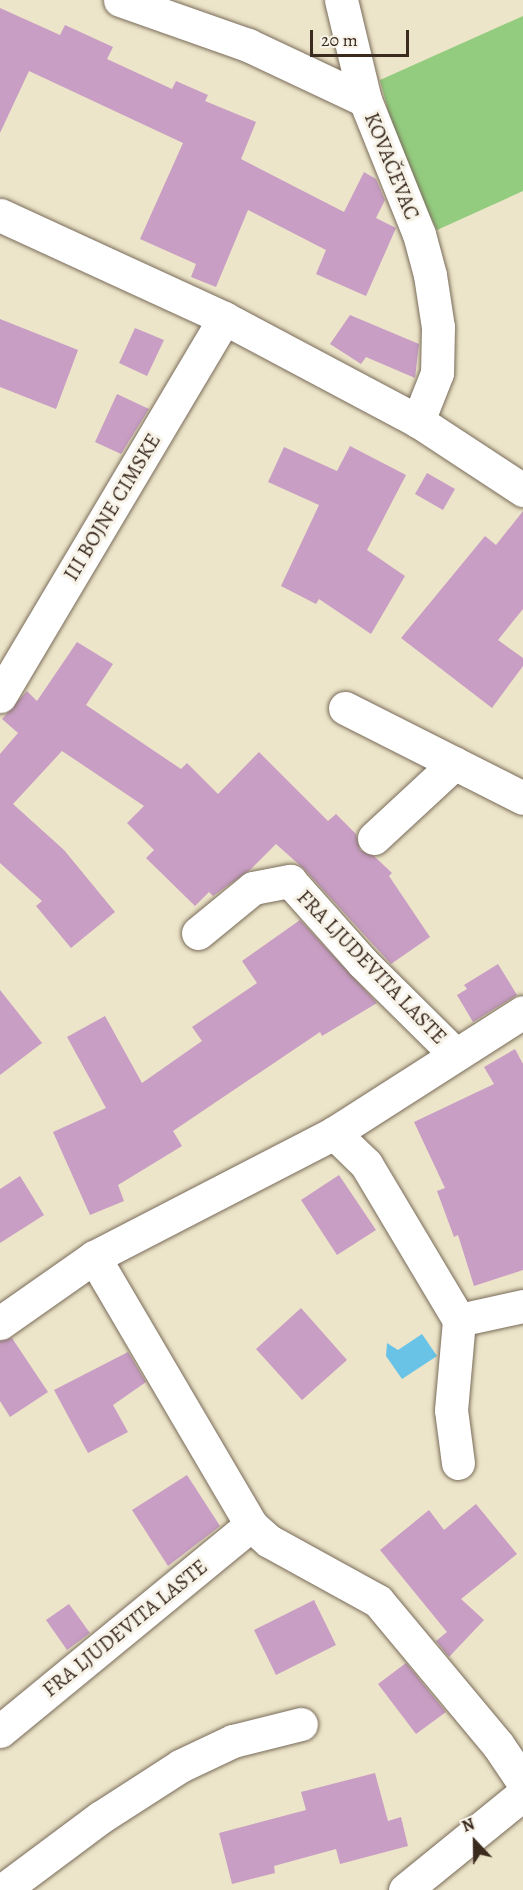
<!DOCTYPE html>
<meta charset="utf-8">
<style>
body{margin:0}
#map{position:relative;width:523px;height:1890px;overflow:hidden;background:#ede5c9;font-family:Alegreya,serif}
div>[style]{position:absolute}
.green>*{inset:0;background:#93cc7f}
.water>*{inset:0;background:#68c3e6}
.building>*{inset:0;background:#c89ec4}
.roads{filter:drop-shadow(0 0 2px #796b5a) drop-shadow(0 0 2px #796b5a)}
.minor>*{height:33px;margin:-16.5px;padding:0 16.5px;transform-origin:16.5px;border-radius:16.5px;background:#fff}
span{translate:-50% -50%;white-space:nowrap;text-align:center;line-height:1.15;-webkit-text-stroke:6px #f7f3e8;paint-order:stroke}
.street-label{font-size:21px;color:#3b2a1e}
.north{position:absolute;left:445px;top:1812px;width:60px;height:60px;-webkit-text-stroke:4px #f7f3e8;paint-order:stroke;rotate:338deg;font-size:16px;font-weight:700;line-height:24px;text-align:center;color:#3b2a1e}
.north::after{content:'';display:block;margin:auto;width:21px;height:27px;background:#3b2a1e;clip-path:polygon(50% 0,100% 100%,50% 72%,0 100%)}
.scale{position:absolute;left:310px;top:30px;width:99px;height:27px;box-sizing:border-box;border:3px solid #3b2a1e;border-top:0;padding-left:8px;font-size:18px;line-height:21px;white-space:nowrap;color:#3b2a1e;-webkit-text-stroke:4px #f7f3e8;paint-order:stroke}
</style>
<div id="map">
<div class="green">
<i style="clip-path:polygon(523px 16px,523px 191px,437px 230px,399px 152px,380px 80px)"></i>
</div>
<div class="water">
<i style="clip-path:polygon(422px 1334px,437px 1356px,402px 1379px,386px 1356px,387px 1343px,398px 1350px)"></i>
</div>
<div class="building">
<i style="clip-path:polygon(0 8px,60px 35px,65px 25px,113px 47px,107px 59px,172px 89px,176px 81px,208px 95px,205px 101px,256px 122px,241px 159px,344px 212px,364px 172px,376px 179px,385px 200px,376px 218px,396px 228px,366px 296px,316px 274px,326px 250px,248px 210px,216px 287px,191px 277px,196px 264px,140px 239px,183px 143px,29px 71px,0 133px)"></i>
<i style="clip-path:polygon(350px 315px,419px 344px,415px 378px,366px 357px,361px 364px,330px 344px)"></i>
<i style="clip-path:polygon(0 319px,78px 350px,56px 409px,0 387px)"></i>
<i style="clip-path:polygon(135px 328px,164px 340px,147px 376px,119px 363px)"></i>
<i style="clip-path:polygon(117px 394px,149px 409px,121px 454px,95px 442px)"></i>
<i style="clip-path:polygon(350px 446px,406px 475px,367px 550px,405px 576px,371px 634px,319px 599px,316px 604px,281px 586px,319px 505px,268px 482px,284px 447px,337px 471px)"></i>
<i style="clip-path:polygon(427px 473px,455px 489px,443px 510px,415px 494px)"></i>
<i style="clip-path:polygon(523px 511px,523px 609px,498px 640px,523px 658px,523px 666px,492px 708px,401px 638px,485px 536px,496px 545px)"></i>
<i style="clip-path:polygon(77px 642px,113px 664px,86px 705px,181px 769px,187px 763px,218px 794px,259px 752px,328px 821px,336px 814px,356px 834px,360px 850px,374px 856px,392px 873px,389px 876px,430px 937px,391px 964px,304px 869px,276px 844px,251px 869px,213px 896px,209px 892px,195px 906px,146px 858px,154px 850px,127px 823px,144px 806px,62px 751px,13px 804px,64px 850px,115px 912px,71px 948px,36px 906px,42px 901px,0 863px,0 754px,18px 733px,2px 719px,27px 691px,37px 701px)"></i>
<i style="clip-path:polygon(300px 920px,377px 1003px,322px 1036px,320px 1032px,173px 1131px,182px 1146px,118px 1185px,124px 1201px,90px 1215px,53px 1132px,106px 1108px,67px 1037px,105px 1016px,142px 1083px,202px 1041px,192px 1027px,257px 983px,242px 961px)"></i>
<i style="clip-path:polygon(498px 964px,517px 995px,473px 1022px,457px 995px,467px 989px,464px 985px)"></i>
<i style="clip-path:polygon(0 990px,42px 1043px,0 1075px)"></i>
<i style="clip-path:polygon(515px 1049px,523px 1064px,523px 1270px,474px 1286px,458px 1235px,454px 1237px,437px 1191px,445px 1188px,414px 1122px,494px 1084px,484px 1067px)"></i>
<i style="clip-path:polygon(339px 1175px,376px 1230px,337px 1255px,301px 1200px)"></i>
<i style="clip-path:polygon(20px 1176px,44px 1215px,0 1243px,0 1189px)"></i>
<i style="clip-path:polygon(301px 1308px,347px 1360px,302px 1400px,256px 1349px)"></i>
<i style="clip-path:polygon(12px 1338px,48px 1392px,10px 1417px,0 1401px,0 1341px)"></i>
<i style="clip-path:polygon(128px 1352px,146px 1382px,113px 1405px,128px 1432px,88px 1453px,54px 1390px)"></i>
<i style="clip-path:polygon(187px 1475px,220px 1526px,168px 1566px,132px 1510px)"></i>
<i style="clip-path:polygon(476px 1504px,517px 1554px,461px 1599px,484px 1620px,449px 1657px,436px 1641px,447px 1632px,380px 1550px,429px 1510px,444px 1530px)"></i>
<i style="clip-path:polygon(314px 1600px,336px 1645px,276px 1675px,254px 1630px)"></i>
<i style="clip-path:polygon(69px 1604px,90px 1633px,67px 1650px,46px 1620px)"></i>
<i style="clip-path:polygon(406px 1663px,446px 1712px,416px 1734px,378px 1684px)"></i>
<i style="clip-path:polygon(375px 1773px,388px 1821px,401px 1817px,408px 1846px,340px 1864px,336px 1849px,274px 1866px,275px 1873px,232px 1884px,219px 1833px,306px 1810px,301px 1792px)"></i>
</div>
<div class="roads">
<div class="minor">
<i style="left:120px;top:0;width:136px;rotate:19.4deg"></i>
<i style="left:248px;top:45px;width:129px;rotate:25.2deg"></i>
<i style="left:365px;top:100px;width:144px;rotate:68.1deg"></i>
<i style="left:419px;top:234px;width:42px;rotate:75deg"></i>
<i style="left:430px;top:275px;width:53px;rotate:81.3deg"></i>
<i style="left:438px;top:327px;width:46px;rotate:91.2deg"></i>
<i style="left:437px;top:373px;width:52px;rotate:111.6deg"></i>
<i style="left:341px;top:0;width:103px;rotate:76.5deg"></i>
<i style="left:0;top:215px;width:247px;rotate:24.7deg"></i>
<i style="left:224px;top:318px;width:220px;rotate:28deg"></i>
<i style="left:418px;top:421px;width:126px;rotate:33.3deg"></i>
<i style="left:0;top:696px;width:439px;rotate:-59.3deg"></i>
<i style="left:345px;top:708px;width:199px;rotate:26.8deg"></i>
<i style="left:374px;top:838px;width:110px;rotate:-42.8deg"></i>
<i style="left:198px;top:933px;width:71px;rotate:-39.3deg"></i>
<i style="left:253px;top:888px;width:38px;rotate:-11deg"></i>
<i style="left:290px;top:881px;width:110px;rotate:48.3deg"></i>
<i style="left:363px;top:963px;width:128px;rotate:44.7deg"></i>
<i style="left:334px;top:1133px;width:45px;rotate:44.1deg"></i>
<i style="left:366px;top:1164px;width:182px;rotate:59.2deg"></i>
<i style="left:459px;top:1320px;width:66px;rotate:-12.3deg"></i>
<i style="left:94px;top:1257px;width:311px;rotate:59.6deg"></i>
<i style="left:251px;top:1525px;width:24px;rotate:42deg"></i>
<i style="left:269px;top:1541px;width:124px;rotate:28.8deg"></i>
<i style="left:378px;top:1601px;width:187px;rotate:50.2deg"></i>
<i style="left:498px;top:1745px;width:45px;rotate:56deg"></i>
<i style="left:0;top:1323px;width:115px;rotate:-35.1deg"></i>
<i style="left:94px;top:1257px;width:270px;rotate:-27.3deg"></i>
<i style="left:334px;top:1133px;width:224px;rotate:-32.6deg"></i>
<i style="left:458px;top:1463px;width:53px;rotate:-97.5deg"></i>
<i style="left:451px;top:1410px;width:90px;rotate:-84.9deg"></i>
<i style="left:0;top:1731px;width:325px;rotate:-39.4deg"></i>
<i style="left:3px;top:1890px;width:122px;rotate:-36.7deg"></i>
<i style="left:101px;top:1817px;width:94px;rotate:-32.8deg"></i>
<i style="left:180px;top:1766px;width:59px;rotate:-25.3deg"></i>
<i style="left:233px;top:1741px;width:70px;rotate:-14deg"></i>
<i style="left:405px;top:1890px;width:152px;rotate:-39.1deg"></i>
</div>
</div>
<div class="street-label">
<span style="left:392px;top:166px;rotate:68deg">KOVAČEVAC</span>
<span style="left:112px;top:507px;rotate:-59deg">III BOJNE CIMSKE</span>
<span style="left:372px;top:967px;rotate:46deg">FRA LJUDEVITA LASTE</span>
<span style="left:125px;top:1628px;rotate:-39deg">FRA LJUDEVITA LASTE</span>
</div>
<div class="north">N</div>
<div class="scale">20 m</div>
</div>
